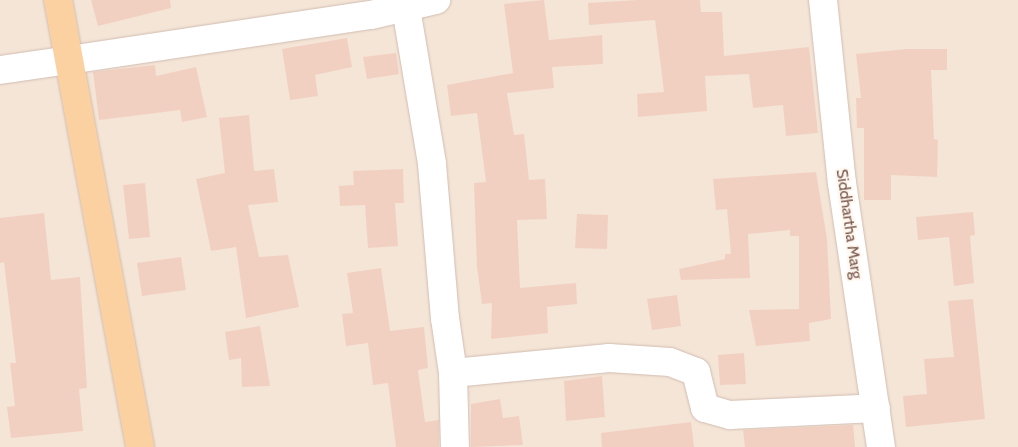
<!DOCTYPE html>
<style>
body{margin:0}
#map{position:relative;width:1018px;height:447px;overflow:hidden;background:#fdf3e9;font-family:Cabin,sans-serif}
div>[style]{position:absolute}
.residential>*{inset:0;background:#f4e5d7}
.building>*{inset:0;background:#f2d0c1}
.roads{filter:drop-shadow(0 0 1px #d2bcb1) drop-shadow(0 0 1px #d2bcb1)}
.street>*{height:28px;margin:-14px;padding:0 14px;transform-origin:14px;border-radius:14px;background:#fff}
.secondary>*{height:28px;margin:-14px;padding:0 14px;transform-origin:14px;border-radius:14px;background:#fff}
.primary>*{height:28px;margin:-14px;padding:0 14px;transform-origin:14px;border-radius:14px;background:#fbd1a2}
span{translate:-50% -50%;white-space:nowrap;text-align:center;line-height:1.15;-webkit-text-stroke:4.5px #fff8f0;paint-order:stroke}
.street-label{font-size:16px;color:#78574c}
</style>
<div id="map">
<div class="residential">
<i style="clip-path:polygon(0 0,1018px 0,1018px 447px,0 447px)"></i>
</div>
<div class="building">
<i style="clip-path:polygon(91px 0,170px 0,171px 8px,98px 26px)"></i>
<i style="clip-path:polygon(544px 0,549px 40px,602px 35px,603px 64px,552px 67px,554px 88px,507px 93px,514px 135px,524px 134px,529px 180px,545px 179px,547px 219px,517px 220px,520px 288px,576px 283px,577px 304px,547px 307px,548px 333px,491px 339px,492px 303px,482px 304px,477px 267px,474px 183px,486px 182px,477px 113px,451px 116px,447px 85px,513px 73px,504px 4px)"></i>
<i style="clip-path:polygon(638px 0,700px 0,701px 12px,722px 12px,724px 56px,809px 47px,818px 133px,786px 136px,783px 105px,753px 108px,749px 74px,705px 76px,707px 111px,638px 117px,637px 94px,664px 92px,655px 20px,589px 25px,588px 3px)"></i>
<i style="clip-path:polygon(347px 38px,352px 67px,315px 75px,318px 96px,290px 100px,282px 49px)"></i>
<i style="clip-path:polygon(907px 49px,947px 49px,947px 70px,931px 70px,934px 139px,938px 140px,937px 177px,891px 175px,891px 200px,864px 200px,864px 128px,857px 128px,856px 98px,861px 98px,856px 54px)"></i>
<i style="clip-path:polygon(396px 53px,399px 74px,367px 79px,363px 57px)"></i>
<i style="clip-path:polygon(155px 65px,156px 76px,196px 67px,207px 117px,182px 122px,180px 110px,99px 120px,93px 72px)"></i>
<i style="clip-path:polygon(249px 115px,254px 171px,274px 169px,278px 202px,248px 205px,259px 257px,288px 255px,299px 307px,246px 318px,236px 247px,211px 251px,196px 179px,225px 173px,219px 118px)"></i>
<i style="clip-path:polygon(403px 169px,404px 203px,395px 203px,398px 246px,368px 248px,365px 205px,340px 206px,339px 186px,354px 185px,353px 171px)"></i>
<i style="clip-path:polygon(816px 172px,827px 239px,831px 319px,809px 323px,810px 341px,756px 346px,749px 310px,799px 309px,799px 236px,790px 236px,790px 230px,748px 234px,750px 278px,681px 280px,679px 269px,725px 259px,725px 254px,731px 254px,727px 209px,716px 210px,713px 179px)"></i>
<i style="clip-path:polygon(145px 183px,150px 237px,129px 239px,123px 185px)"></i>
<i style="clip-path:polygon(973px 212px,975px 235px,970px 236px,974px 283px,954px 286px,949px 237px,918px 240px,916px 217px)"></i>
<i style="clip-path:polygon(44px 213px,51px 280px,80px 277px,87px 388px,79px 389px,83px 431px,11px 438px,7px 407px,15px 406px,10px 363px,16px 363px,4px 262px,0 263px,0 218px)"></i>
<i style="clip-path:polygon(577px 214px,608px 215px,607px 249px,575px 248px)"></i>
<i style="clip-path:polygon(181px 257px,186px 290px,142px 296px,137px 263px)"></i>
<i style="clip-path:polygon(381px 268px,390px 331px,424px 327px,428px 368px,418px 370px,425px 422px,439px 420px,439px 447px,396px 447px,388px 383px,373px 385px,368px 343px,346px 346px,342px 314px,353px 313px,347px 273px)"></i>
<i style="clip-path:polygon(677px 295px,681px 326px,652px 330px,647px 299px)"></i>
<i style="clip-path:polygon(973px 299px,985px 419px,906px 427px,903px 396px,927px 394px,924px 359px,954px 357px,948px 301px)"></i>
<i style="clip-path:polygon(260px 326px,270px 386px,242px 387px,241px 358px,229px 360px,225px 332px)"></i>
<i style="clip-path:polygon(744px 353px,746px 384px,720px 385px,718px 355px)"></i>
<i style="clip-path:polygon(602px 376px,605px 417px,566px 421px,564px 381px)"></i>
<i style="clip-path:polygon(500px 399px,503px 418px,519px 416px,523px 445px,471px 447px,471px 404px)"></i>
<i style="clip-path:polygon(691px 422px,694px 447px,602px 447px,601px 433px)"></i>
<i style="clip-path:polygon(853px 425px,855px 447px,745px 447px,743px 430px)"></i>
</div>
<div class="roads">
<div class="street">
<i style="left:406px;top:8px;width:158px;rotate:80.5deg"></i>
<i style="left:432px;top:164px;width:155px;rotate:85.2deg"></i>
<i style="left:445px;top:318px;width:56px;rotate:81.7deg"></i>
<i style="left:453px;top:373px;width:74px;rotate:88.5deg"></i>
<i style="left:0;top:70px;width:70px;rotate:-8.2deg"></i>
<i style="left:453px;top:373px;width:157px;rotate:-5.5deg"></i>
<i style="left:609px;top:358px;width:61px;rotate:3.8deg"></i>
<i style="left:670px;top:362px;width:28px;rotate:21deg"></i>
<i style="left:696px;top:372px;width:37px;rotate:76deg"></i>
<i style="left:705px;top:408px;width:26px;rotate:16deg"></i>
<i style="left:730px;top:415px;width:146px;rotate:-2.7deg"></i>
</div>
<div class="secondary">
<i style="left:823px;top:0;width:184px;rotate:84.1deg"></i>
<i style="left:842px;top:183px;width:267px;rotate:81.6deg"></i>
<i style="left:69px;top:60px;width:305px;rotate:-8.5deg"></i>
<i style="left:371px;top:15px;width:67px;rotate:-13deg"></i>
</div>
<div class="primary">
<i style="left:58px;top:0;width:454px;rotate:79.6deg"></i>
</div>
</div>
<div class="street-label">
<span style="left:849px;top:224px;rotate:82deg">Siddhartha Marg</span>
</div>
</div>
